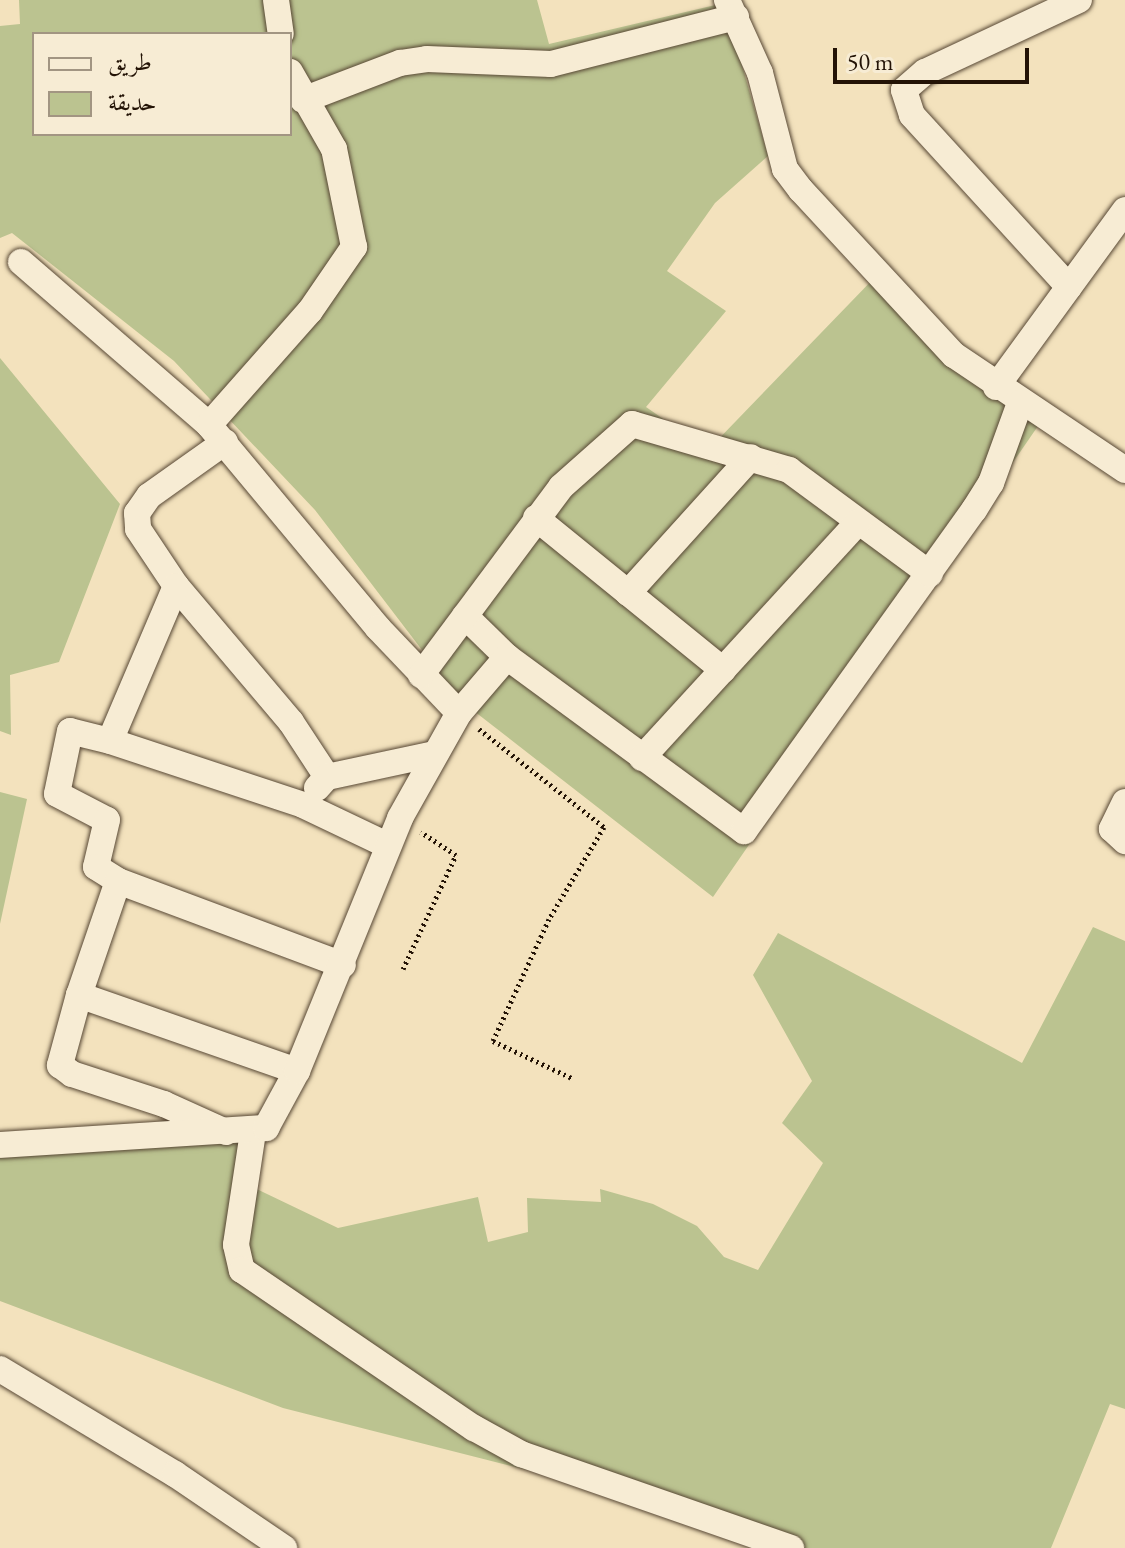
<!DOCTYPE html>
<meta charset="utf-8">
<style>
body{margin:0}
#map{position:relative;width:1125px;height:1548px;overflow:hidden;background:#f3e2bd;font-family:"EB Garamond",Amiri,serif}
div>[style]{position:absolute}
.green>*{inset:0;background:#bbc390}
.path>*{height:5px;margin-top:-2.5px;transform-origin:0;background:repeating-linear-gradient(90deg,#231306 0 2px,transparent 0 6px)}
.roads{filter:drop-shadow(0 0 2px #574734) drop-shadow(0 0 2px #574734)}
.street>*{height:26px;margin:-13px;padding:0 13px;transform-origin:13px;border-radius:13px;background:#f7ecd4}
span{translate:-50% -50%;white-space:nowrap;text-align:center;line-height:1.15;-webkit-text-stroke:6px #f7ecd4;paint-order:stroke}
.legend{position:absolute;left:32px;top:32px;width:260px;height:104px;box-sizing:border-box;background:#f7ecd4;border:2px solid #a29582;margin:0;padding:10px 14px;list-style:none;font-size:24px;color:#231306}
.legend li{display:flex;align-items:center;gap:16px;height:40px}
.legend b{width:40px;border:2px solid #a29582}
.scale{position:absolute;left:833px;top:48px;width:196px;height:36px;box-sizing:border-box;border:4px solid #231306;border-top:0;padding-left:10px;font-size:24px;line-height:28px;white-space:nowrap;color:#231306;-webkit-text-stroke:6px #f7ecd4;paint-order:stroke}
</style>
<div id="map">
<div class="green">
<i style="clip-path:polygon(evenodd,19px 0,537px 0,549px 44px,724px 3px,768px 156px,715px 203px,667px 271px,726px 311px,646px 407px,708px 450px,878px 274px,1038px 426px,713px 897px,461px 701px,315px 510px,174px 361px,12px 233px,0 238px,0 26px,20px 24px,19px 0,34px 34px,290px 34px,290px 134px,34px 134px,34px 34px)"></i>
<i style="clip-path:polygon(0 358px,120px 504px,59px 662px,10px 675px,11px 735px,0 731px)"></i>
<i style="clip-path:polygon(0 792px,27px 799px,0 924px)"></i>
<i style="clip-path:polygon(1093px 927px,1125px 941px,1125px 1409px,1110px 1404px,1051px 1548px,788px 1548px,716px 1518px,283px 1408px,0 1301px,0 1153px,264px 1136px,248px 1185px,338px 1228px,478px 1197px,488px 1242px,528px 1232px,527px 1198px,601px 1202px,600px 1189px,653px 1204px,697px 1226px,724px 1257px,758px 1270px,823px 1163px,782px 1123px,812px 1081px,753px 975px,778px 933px,1022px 1063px)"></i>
</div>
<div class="path">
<i style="left:479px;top:729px;width:159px;rotate:38.1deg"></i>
<i style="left:604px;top:827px;width:107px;rotate:120.9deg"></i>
<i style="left:549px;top:919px;width:134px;rotate:114.7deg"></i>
<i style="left:493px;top:1041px;width:87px;rotate:25.1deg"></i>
<i style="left:403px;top:969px;width:126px;rotate:-65.1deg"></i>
<i style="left:456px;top:855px;width:42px;rotate:-146.7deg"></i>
</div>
<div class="roads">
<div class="street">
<i style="left:276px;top:0;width:34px;rotate:82deg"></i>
<i style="left:727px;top:0;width:80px;rotate:65.7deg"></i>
<i style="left:760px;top:73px;width:99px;rotate:75.4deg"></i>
<i style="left:785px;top:169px;width:26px;rotate:53deg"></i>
<i style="left:801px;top:190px;width:225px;rotate:47.2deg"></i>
<i style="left:954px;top:355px;width:206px;rotate:33.9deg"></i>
<i style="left:303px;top:100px;width:104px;rotate:-20.9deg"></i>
<i style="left:400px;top:63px;width:27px;rotate:-8deg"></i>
<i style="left:427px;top:59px;width:124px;rotate:2.3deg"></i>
<i style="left:551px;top:64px;width:191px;rotate:-14.3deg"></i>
<i style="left:21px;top:262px;width:249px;rotate:40.9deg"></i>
<i style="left:209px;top:425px;width:264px;rotate:50.2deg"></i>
<i style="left:378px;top:628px;width:117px;rotate:46.4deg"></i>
<i style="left:1069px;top:287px;width:233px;rotate:-132.4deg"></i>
<i style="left:912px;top:115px;width:26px;rotate:-108deg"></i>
<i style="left:904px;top:90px;width:28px;rotate:-41deg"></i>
<i style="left:925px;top:72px;width:170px;rotate:-25.1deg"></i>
<i style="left:996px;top:387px;width:219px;rotate:-53.9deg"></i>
<i style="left:209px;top:425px;width:152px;rotate:-48.5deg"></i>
<i style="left:310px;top:311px;width:78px;rotate:-55.5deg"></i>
<i style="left:354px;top:247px;width:100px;rotate:-101.5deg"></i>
<i style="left:334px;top:149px;width:89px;rotate:-119.7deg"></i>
<i style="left:225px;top:442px;width:93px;rotate:144.6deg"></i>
<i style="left:149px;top:496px;width:21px;rotate:125deg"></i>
<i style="left:137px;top:513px;width:16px;rotate:86deg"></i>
<i style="left:138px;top:529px;width:69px;rotate:56.3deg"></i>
<i style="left:176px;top:586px;width:178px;rotate:49.8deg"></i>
<i style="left:291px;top:722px;width:66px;rotate:56.8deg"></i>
<i style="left:536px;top:518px;width:241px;rotate:39.1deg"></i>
<i style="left:176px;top:586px;width:168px;rotate:113.1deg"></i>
<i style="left:110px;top:741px;width:203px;rotate:18.3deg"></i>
<i style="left:303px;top:805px;width:93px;rotate:25.5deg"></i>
<i style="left:628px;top:593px;width:183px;rotate:-47.9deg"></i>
<i style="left:465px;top:616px;width:59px;rotate:44.3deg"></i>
<i style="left:507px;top:657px;width:294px;rotate:36.3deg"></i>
<i style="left:744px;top:831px;width:395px;rotate:-54.4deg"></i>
<i style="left:974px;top:510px;width:32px;rotate:-58deg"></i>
<i style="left:991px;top:483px;width:85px;rotate:-70.1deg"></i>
<i style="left:421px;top:675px;width:234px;rotate:-53.3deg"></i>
<i style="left:561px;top:487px;width:95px;rotate:-41.6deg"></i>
<i style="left:632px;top:424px;width:164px;rotate:16.3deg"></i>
<i style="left:789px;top:470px;width:175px;rotate:36.4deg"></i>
<i style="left:110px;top:741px;width:41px;rotate:-166deg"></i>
<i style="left:70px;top:731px;width:64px;rotate:101.7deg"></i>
<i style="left:57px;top:794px;width:56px;rotate:27.5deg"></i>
<i style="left:107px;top:820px;width:48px;rotate:103.2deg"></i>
<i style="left:96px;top:867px;width:26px;rotate:32deg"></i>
<i style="left:642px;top:758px;width:320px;rotate:-47.5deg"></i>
<i style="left:317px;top:788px;width:15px;rotate:-48deg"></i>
<i style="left:327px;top:777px;width:109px;rotate:-12.1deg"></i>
<i style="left:1125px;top:802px;width:30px;rotate:116deg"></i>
<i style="left:1112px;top:829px;width:18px;rotate:43deg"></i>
<i style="left:79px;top:995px;width:73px;rotate:105.2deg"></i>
<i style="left:60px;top:1065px;width:15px;rotate:37deg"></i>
<i style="left:72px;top:1074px;width:97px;rotate:18.1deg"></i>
<i style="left:164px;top:1104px;width:68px;rotate:24.3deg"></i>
<i style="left:297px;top:1071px;width:231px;rotate:-160.8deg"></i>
<i style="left:79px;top:995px;width:120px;rotate:-71.1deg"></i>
<i style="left:118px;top:881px;width:240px;rotate:20.5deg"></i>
<i style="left:253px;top:1132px;width:114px;rotate:98.6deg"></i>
<i style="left:236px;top:1245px;width:26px;rotate:77deg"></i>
<i style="left:242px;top:1270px;width:281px;rotate:34.3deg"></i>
<i style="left:474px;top:1428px;width:54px;rotate:29deg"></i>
<i style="left:521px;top:1454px;width:286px;rotate:19.2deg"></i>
<i style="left:0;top:1145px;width:267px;rotate:-3.7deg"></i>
<i style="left:266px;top:1128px;width:65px;rotate:-61.5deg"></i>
<i style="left:297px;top:1071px;width:273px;rotate:-67.8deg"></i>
<i style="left:400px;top:818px;width:120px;rotate:-60.7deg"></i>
<i style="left:459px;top:713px;width:74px;rotate:-49.4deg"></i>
<i style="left:0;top:1369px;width:204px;rotate:31deg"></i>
<i style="left:175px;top:1474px;width:132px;rotate:34.2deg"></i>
</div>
</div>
<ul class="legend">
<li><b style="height:10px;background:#f7ecd4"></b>طريق</li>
<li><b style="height:22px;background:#bbc390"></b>حديقة</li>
</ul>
<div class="scale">50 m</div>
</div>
